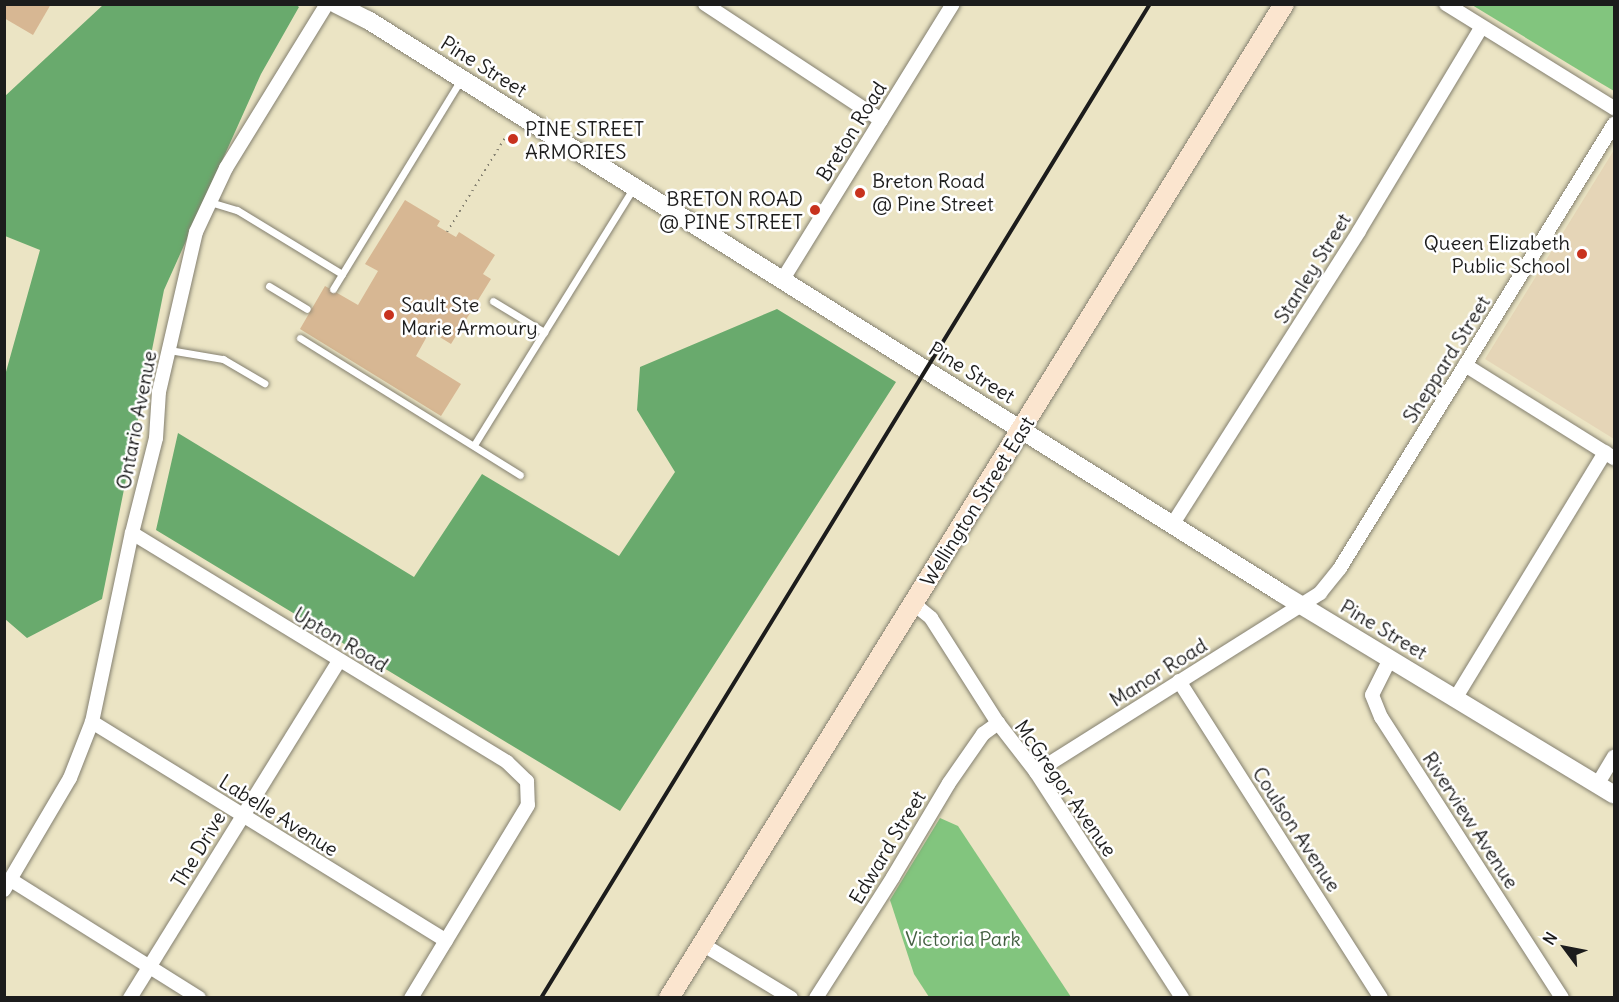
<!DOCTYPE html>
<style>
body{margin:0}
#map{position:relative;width:1619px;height:1002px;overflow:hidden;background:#ebe4c4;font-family:Delius,sans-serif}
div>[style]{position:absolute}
.built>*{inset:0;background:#e5d5b7}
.green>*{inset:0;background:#82c57e}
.forest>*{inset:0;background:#69aa6d}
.building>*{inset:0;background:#d7b793}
.path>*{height:2px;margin-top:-1px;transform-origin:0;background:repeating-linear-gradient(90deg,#848070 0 1.5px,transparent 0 6px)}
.roads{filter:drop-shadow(0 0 2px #848070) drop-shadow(0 0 2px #848070)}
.service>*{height:7px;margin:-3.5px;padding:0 3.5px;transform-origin:3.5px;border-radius:3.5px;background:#fff}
.minor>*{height:14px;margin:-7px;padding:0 7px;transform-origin:7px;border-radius:7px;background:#fff}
.tertiary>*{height:18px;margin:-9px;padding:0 9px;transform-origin:9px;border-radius:9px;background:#fff}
.secondary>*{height:20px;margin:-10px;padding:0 10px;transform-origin:10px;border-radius:10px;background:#fbe5cf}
.rail>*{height:4px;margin:-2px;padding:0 2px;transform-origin:2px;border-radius:2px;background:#1c1c1c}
.dots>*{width:16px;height:16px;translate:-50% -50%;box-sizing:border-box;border:3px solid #fff;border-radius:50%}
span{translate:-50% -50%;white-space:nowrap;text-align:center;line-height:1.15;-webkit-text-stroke:5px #fff;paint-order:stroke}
.street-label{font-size:20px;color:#1c1c1c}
.poi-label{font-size:20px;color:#1c1c1c}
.left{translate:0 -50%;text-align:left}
.right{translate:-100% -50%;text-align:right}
.park-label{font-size:20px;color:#456043}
.frame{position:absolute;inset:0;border:6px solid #1c1c1c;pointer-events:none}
.north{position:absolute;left:1535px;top:918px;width:60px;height:60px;-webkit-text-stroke:4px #fff;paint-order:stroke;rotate:302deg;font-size:16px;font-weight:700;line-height:24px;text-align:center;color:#1c1c1c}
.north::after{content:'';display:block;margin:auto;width:21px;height:27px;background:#1c1c1c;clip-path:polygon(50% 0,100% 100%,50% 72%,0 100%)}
</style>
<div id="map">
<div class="built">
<i style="clip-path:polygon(1614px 150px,1614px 439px,1485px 359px)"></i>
</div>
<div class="green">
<i style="clip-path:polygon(1472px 5px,1614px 5px,1614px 91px,1592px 78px)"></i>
<i style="clip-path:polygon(940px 818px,958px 826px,1071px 997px,929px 997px,914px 974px,890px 900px)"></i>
</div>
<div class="forest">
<i style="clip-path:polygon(295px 4px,299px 7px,261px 74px,164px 290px,102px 599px,27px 638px,5px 619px,4px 379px,40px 250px,5px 236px,4px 97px,103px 5px)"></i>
<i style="clip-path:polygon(777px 309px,896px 382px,620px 811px,156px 530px,178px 433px,414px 577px,482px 474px,619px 556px,675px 472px,637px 410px,640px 367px)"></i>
</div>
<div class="building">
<i style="clip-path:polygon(4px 4px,51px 4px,33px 35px,4px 18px)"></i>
<i style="clip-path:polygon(405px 200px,440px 221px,437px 226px,456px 237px,459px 232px,495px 255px,483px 274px,491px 279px,451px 344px,430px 331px,416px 356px,461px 384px,441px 416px,300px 329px,325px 286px,358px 305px,378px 271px,365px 264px)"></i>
</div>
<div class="path">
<i style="left:447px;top:232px;width:113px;rotate:-58.4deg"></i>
</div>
<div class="roads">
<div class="service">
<i style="left:210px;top:202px;width:28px;rotate:17deg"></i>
<i style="left:237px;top:210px;width:123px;rotate:31.4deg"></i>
<i style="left:269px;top:286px;width:44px;rotate:31.2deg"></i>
<i style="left:333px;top:289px;width:244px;rotate:-58.6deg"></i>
<i style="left:493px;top:301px;width:60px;rotate:31.3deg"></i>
<i style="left:300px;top:338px;width:259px;rotate:31.9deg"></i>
<i style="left:169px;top:350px;width:55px;rotate:9.5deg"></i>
<i style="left:223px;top:359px;width:48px;rotate:30.3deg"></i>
<i style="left:474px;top:445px;width:304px;rotate:-58.2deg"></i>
</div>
<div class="minor">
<i style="left:705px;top:4px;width:211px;rotate:33.4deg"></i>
<i style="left:1446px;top:4px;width:198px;rotate:31.8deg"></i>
<i style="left:783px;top:279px;width:323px;rotate:-58.3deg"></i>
<i style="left:1465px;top:365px;width:176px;rotate:32deg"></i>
<i style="left:1172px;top:525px;width:348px;rotate:-57.5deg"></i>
<i style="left:1359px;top:231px;width:237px;rotate:-59deg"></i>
<i style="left:132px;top:533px;width:439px;rotate:31.4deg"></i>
<i style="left:507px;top:762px;width:28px;rotate:44deg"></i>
<i style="left:527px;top:781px;width:24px;rotate:88deg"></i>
<i style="left:528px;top:805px;width:226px;rotate:121.2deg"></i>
<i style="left:914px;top:604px;width:22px;rotate:39deg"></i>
<i style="left:931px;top:618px;width:125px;rotate:57.5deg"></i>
<i style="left:998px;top:723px;width:62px;rotate:52.2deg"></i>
<i style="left:1036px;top:772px;width:269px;rotate:57.1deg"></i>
<i style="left:1390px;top:659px;width:40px;rotate:116.6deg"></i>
<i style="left:1372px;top:695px;width:24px;rotate:68deg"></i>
<i style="left:1381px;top:717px;width:334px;rotate:57.2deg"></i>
<i style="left:1179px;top:681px;width:376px;rotate:57.5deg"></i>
<i style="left:1455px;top:699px;width:289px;rotate:-58.7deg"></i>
<i style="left:92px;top:722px;width:416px;rotate:31.7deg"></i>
<i style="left:1036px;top:772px;width:336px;rotate:-32.2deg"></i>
<i style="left:1320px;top:593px;width:32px;rotate:-51deg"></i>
<i style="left:1340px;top:568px;width:522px;rotate:-58.32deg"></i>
<i style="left:1597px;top:785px;width:33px;rotate:-59deg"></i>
<i style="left:11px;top:880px;width:222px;rotate:32.1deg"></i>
<i style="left:4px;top:890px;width:130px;rotate:-59.5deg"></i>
<i style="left:70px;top:778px;width:60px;rotate:-68.6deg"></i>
<i style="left:92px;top:722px;width:193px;rotate:-78.1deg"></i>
<i style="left:132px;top:533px;width:98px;rotate:-75.8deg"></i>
<i style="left:156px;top:438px;width:46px;rotate:-86.3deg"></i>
<i style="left:159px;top:392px;width:164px;rotate:-77deg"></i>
<i style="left:196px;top:232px;width:71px;rotate:-64.9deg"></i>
<i style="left:226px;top:168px;width:193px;rotate:-58.4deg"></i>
<i style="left:702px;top:944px;width:104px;rotate:31.2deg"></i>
<i style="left:130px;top:998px;width:397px;rotate:-58.2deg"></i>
<i style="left:816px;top:998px;width:143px;rotate:-57.5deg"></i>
<i style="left:893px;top:877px;width:109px;rotate:-59.2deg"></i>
<i style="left:949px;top:783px;width:60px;rotate:-55.2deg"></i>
<i style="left:983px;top:734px;width:19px;rotate:-36deg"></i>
</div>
<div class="tertiary">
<i style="left:336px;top:4px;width:36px;rotate:27deg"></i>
<i style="left:368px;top:20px;width:1078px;rotate:32.11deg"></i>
<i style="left:1281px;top:593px;width:389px;rotate:31.2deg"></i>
</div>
<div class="secondary">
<i style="left:669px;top:998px;width:1169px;rotate:-58.25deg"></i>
</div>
</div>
<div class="rail">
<i style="left:541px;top:998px;width:1166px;rotate:-58.51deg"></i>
</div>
<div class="dots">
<i style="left:513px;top:139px;background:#c8321e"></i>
<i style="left:860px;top:193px;background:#c8321e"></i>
<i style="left:815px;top:210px;background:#c8321e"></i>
<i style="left:1582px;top:254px;background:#c8321e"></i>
<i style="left:389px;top:315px;background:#c8321e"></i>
</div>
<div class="street-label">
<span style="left:484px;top:66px;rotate:32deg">Pine Street</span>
<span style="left:851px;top:131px;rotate:-58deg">Breton Road</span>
<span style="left:1312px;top:268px;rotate:-58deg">Stanley Street</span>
<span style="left:1446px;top:359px;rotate:-58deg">Sheppard Street</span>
<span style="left:972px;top:372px;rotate:32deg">Pine Street</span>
<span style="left:136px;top:420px;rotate:-79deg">Ontario Avenue</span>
<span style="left:977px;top:501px;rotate:-58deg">Wellington Street East</span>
<span style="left:1384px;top:629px;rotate:31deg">Pine Street</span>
<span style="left:341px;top:639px;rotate:31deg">Upton Road</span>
<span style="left:1158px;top:672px;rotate:-32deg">Manor Road</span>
<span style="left:1066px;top:788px;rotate:55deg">McGregor Avenue</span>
<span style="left:279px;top:815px;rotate:32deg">Labelle Avenue</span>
<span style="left:1471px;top:820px;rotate:57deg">Riverview Avenue</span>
<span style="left:1297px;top:829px;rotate:57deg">Coulson Avenue</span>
<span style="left:887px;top:847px;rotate:-59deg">Edward Street</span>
<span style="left:198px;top:849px;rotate:-59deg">The Drive</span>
</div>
<div class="poi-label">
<span class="left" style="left:525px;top:140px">PINE STREET<br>ARMORIES</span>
<span class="left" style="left:872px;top:192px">Breton Road<br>@ Pine Street</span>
<span class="right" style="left:803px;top:210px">BRETON ROAD<br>@ PINE STREET</span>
<span class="right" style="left:1570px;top:254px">Queen Elizabeth<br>Public School</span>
<span class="left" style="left:401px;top:316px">Sault Ste<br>Marie Armoury</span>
</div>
<div class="park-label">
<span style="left:963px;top:938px">Victoria Park</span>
</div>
<div class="frame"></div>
<div class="north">N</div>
</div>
